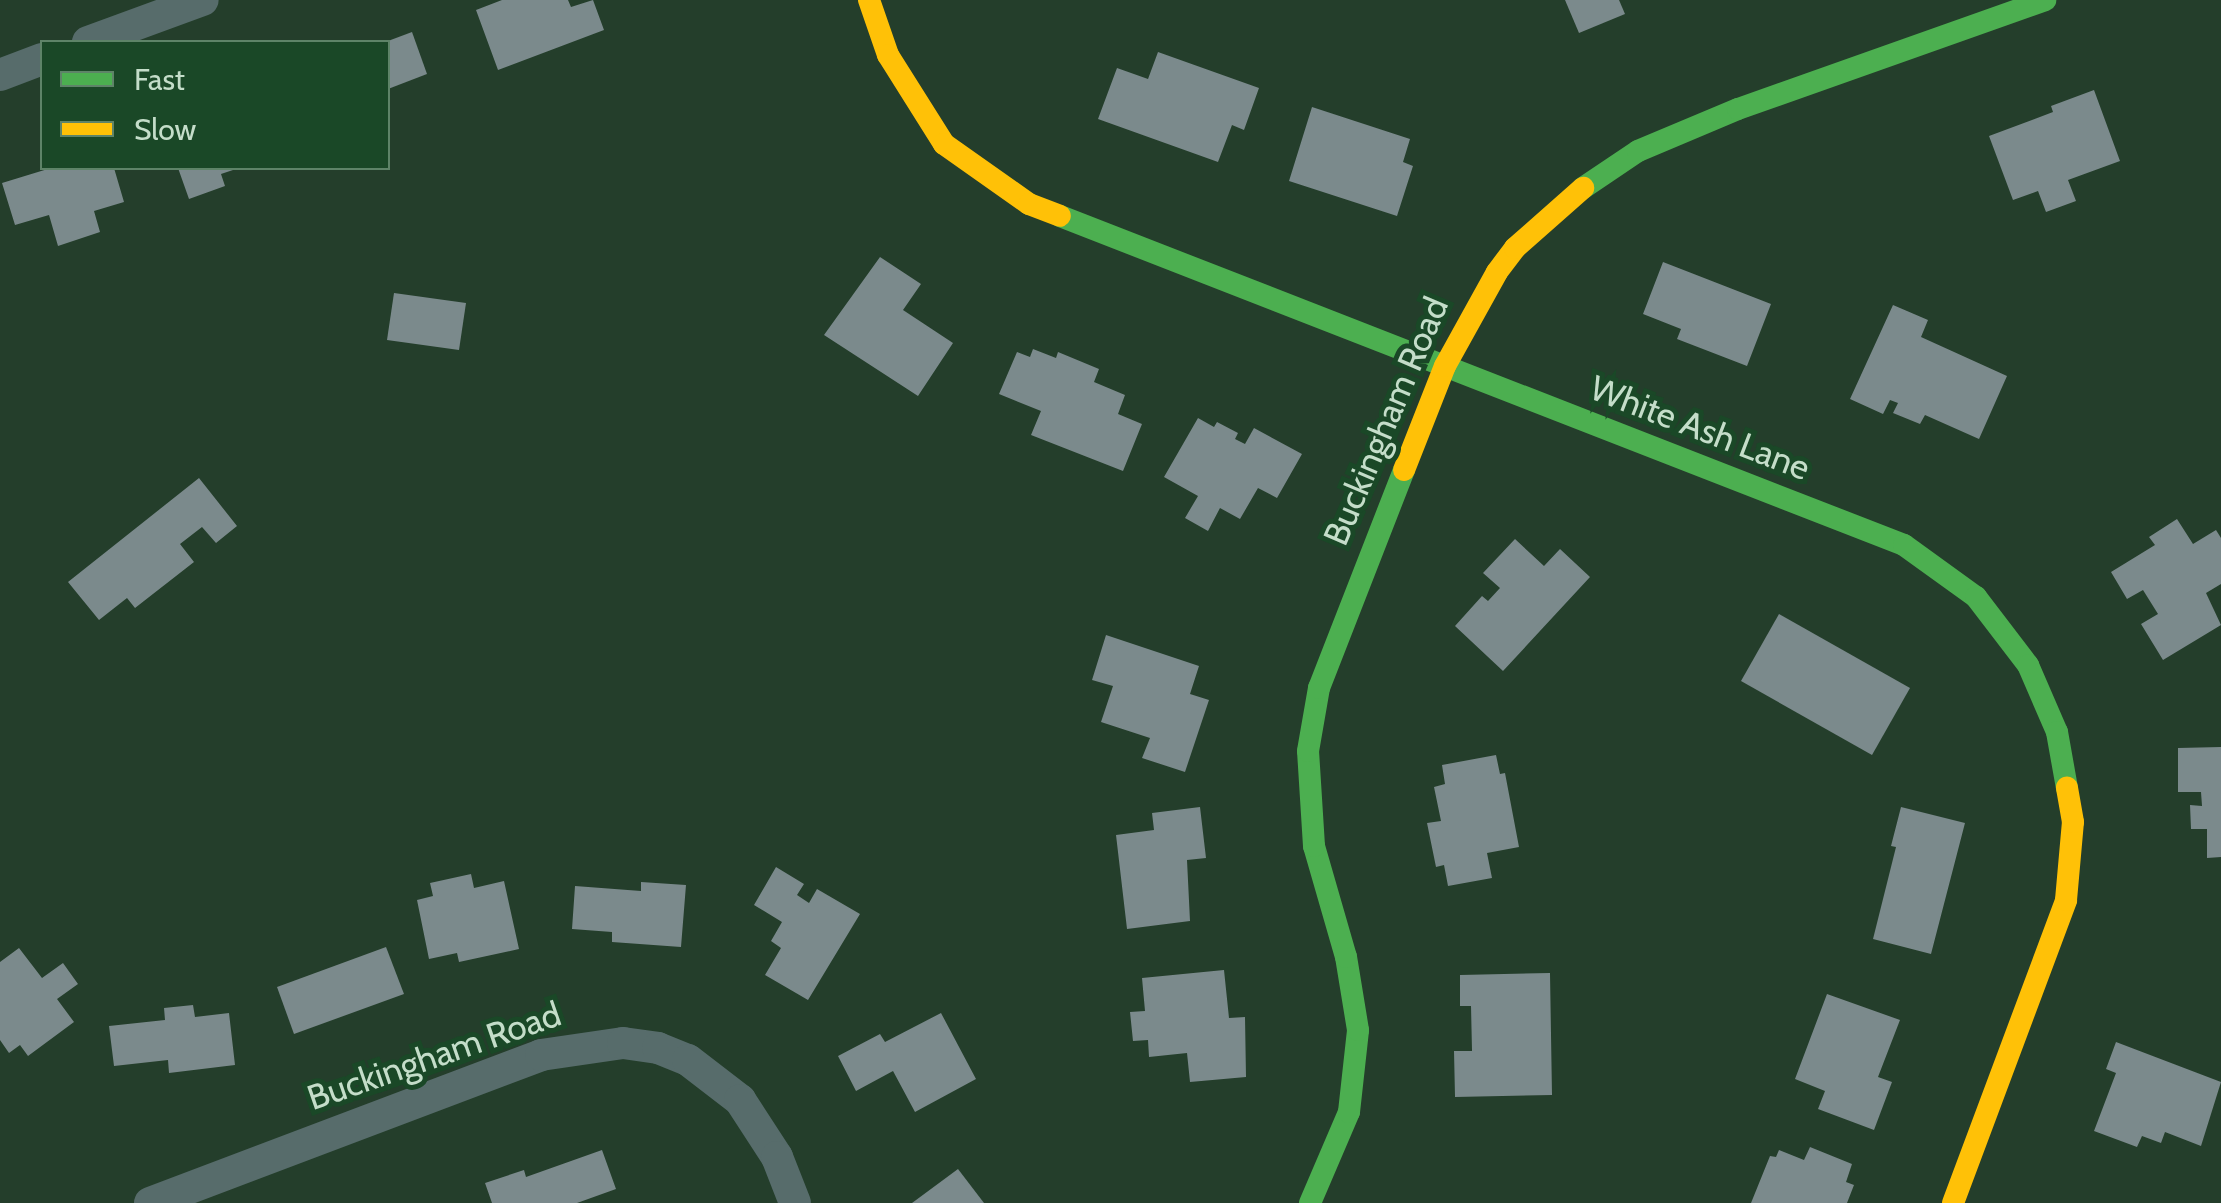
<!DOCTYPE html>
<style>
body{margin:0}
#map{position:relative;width:2221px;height:1203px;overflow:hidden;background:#243e2b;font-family:Cabin,sans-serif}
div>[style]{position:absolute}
.building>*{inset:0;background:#7b8a8c}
.street>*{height:32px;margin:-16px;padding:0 16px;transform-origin:16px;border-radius:16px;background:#576c6b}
.fast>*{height:22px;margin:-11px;padding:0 11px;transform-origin:11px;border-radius:11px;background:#4caf50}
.slow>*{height:22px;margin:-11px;padding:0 11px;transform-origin:11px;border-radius:11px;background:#ffc107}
span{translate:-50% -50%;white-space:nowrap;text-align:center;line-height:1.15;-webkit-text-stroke:10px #1a4827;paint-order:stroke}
.street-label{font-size:35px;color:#c4ddc9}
.legend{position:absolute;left:40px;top:40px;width:350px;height:130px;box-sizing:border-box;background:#1a4827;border:2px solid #5e8468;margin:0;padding:12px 18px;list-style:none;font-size:30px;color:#c4ddc9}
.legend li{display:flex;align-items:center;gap:20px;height:50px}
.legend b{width:50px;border:2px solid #5e8468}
</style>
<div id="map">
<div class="building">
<i style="clip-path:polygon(502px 0,568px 0,571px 7px,593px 0,604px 30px,498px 70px,476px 10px)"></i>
<i style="clip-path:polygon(1565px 0,1619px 0,1625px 14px,1579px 33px)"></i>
<i style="clip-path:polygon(412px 32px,427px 74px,388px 89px,388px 41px)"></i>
<i style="clip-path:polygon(1158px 52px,1259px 88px,1244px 130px,1232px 125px,1218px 162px,1098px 119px,1117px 68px,1148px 79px)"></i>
<i style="clip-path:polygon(2094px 90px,2120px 161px,2068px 180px,2076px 201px,2046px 212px,2038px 191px,2013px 200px,1989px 136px,2053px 112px,2051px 106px)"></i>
<i style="clip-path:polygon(1312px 107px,1410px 139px,1403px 162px,1413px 166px,1397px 216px,1289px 181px)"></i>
<i style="clip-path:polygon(51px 168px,114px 168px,124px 202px,94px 211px,100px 232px,58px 246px,49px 215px,15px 225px,2px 183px)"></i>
<i style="clip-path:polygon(178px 168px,239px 168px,221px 174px,225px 186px,189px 199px)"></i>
<i style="clip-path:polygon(880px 257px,921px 284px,903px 310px,953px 343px,918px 396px,824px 335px)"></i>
<i style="clip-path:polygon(1663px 262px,1771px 304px,1747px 366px,1677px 339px,1681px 329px,1643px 314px)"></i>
<i style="clip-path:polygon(394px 293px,466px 303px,459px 350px,387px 340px)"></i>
<i style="clip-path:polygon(1893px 305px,1928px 320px,1921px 337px,2007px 376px,1979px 439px,1925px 415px,1920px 424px,1893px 413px,1898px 403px,1890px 400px,1883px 414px,1850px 399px)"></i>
<i style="clip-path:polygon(1033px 349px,1056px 358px,1058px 352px,1099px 369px,1094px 382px,1125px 395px,1118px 414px,1142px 424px,1123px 471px,1031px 435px,1041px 411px,999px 394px,1017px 352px,1030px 357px)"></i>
<i style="clip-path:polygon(1198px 418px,1214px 427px,1217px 422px,1238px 433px,1235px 439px,1245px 444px,1254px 428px,1302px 454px,1277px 498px,1258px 488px,1240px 519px,1220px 508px,1208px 531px,1185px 518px,1198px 496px,1164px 477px)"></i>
<i style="clip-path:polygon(199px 478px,237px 526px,216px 543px,202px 527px,180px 544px,194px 562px,135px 608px,127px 598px,99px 620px,68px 582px)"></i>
<i style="clip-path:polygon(2177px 519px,2193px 544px,2216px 530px,2221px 538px,2221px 584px,2206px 593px,2221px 625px,2163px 660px,2141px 624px,2158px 614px,2143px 590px,2127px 599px,2111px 572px,2155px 545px,2149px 537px)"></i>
<i style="clip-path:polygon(1515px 539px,1544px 566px,1560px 549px,1590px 577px,1503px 671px,1455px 626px,1482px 596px,1488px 601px,1500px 588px,1483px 573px)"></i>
<i style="clip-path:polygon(1779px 614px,1910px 688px,1872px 755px,1741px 681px)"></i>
<i style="clip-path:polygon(1106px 635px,1199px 666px,1190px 694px,1209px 700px,1185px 772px,1142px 758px,1150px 738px,1101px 722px,1113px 686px,1092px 680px)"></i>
<i style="clip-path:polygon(2221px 747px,2221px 857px,2207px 858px,2207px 829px,2191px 829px,2190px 805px,2202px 806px,2201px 792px,2178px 792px,2178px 748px)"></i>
<i style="clip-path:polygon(1496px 755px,1500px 774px,1505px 773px,1519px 847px,1487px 853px,1492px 878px,1448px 886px,1444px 865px,1436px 867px,1427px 823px,1441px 821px,1434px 787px,1445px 784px,1442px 765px)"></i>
<i style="clip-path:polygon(1200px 807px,1206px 858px,1187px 860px,1190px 921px,1127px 929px,1116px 835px,1154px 830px,1152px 813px)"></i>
<i style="clip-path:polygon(1901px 807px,1965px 823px,1931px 954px,1873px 939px,1896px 847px,1891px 846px)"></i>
<i style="clip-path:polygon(776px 867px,804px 884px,797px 895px,809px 903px,817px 889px,860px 914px,808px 1000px,765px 975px,781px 948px,771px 941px,782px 922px,754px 905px)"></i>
<i style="clip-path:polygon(471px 874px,474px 888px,504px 881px,519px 949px,459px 962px,457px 953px,429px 959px,417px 900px,433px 896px,430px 883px)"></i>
<i style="clip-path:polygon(641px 882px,686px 885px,681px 947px,612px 942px,612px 932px,572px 929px,575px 886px,641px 891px)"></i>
<i style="clip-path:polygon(386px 947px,404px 994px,294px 1034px,277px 987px)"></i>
<i style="clip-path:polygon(19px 948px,42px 978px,63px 963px,78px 984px,57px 999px,74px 1022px,28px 1056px,20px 1045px,9px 1053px,0 1040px,0 962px)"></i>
<i style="clip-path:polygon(1224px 970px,1229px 1018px,1245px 1017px,1246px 1077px,1190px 1082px,1187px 1053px,1149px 1057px,1148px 1040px,1133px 1041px,1130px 1012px,1145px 1011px,1142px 978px)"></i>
<i style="clip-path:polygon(1550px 973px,1552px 1095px,1455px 1097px,1454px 1051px,1472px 1051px,1471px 1006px,1460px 1006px,1460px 975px)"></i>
<i style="clip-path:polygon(1827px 994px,1900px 1020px,1878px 1077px,1892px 1082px,1874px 1130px,1818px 1109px,1825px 1091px,1795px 1079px)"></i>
<i style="clip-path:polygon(193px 1005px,195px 1017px,229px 1013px,235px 1065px,169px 1073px,168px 1060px,114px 1066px,109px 1026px,165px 1020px,164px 1008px)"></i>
<i style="clip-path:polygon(941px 1013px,976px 1079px,915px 1112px,893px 1071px,856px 1091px,838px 1056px,880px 1034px,885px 1042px)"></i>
<i style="clip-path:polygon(2116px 1042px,2221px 1082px,2201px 1146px,2165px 1132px,2161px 1143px,2142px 1136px,2137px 1147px,2094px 1131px,2116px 1073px,2106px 1069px)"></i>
<i style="clip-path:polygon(1810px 1147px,1852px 1164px,1846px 1182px,1854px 1185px,1847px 1203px,1751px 1203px,1770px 1156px,1776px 1157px,1779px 1150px,1804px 1160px)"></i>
<i style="clip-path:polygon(602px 1150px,616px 1189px,577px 1203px,492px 1203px,485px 1183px,524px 1170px,526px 1177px)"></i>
<i style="clip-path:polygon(958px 1169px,984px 1203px,912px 1203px)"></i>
</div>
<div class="street">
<i style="left:88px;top:42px;width:122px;rotate:-20.1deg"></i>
<i style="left:0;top:75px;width:45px;rotate:-20.9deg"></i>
<i style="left:150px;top:1203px;width:418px;rotate:-20.7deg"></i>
<i style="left:541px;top:1055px;width:83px;rotate:-8.3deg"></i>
<i style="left:623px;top:1043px;width:35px;rotate:8deg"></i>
<i style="left:658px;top:1048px;width:32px;rotate:22deg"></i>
<i style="left:688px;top:1060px;width:66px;rotate:37.6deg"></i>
<i style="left:740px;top:1100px;width:68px;rotate:57deg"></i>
<i style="left:777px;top:1157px;width:49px;rotate:68.6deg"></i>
</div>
<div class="fast">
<i style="left:1583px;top:188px;width:66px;rotate:-33.9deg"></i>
<i style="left:1638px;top:151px;width:108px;rotate:-22.8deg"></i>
<i style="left:1738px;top:109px;width:326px;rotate:-19.5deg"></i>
<i style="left:1060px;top:216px;width:906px;rotate:21.3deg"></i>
<i style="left:1904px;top:545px;width:89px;rotate:35.8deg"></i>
<i style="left:1976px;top:597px;width:86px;rotate:52.6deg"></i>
<i style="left:2028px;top:665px;width:73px;rotate:66.6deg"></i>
<i style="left:2057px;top:732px;width:57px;rotate:79.9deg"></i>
<i style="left:1310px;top:1203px;width:99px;rotate:-66.8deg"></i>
<i style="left:1349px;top:1112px;width:82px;rotate:-83.7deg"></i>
<i style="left:1358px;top:1030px;width:74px;rotate:-99.3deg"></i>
<i style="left:1346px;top:957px;width:116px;rotate:-106.1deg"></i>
<i style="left:1314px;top:846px;width:95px;rotate:-93.6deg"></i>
<i style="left:1308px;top:751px;width:64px;rotate:-80.1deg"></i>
<i style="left:1319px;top:688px;width:234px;rotate:-68.7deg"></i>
</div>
<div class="slow">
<i style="left:869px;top:0;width:58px;rotate:70.9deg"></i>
<i style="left:888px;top:55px;width:105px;rotate:57.8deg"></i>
<i style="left:944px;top:144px;width:104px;rotate:35.2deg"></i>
<i style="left:1029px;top:204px;width:33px;rotate:21deg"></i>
<i style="left:1404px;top:470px;width:112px;rotate:-68.5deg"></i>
<i style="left:1445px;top:366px;width:107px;rotate:-61deg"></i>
<i style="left:1497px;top:272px;width:30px;rotate:-53deg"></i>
<i style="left:1515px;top:248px;width:91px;rotate:-41.4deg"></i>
<i style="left:1953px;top:1203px;width:323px;rotate:-69.5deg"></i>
<i style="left:2066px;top:900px;width:78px;rotate:-84.9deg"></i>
<i style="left:2073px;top:822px;width:35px;rotate:-100deg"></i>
</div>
<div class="street-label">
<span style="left:1386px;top:421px;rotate:-67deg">Buckingham Road</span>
<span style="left:1700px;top:428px;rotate:21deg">White Ash Lane</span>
<span style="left:434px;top:1056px;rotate:-19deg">Buckingham Road</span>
</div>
<ul class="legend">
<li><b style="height:12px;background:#4caf50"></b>Fast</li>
<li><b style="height:12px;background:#ffc107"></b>Slow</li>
</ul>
</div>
